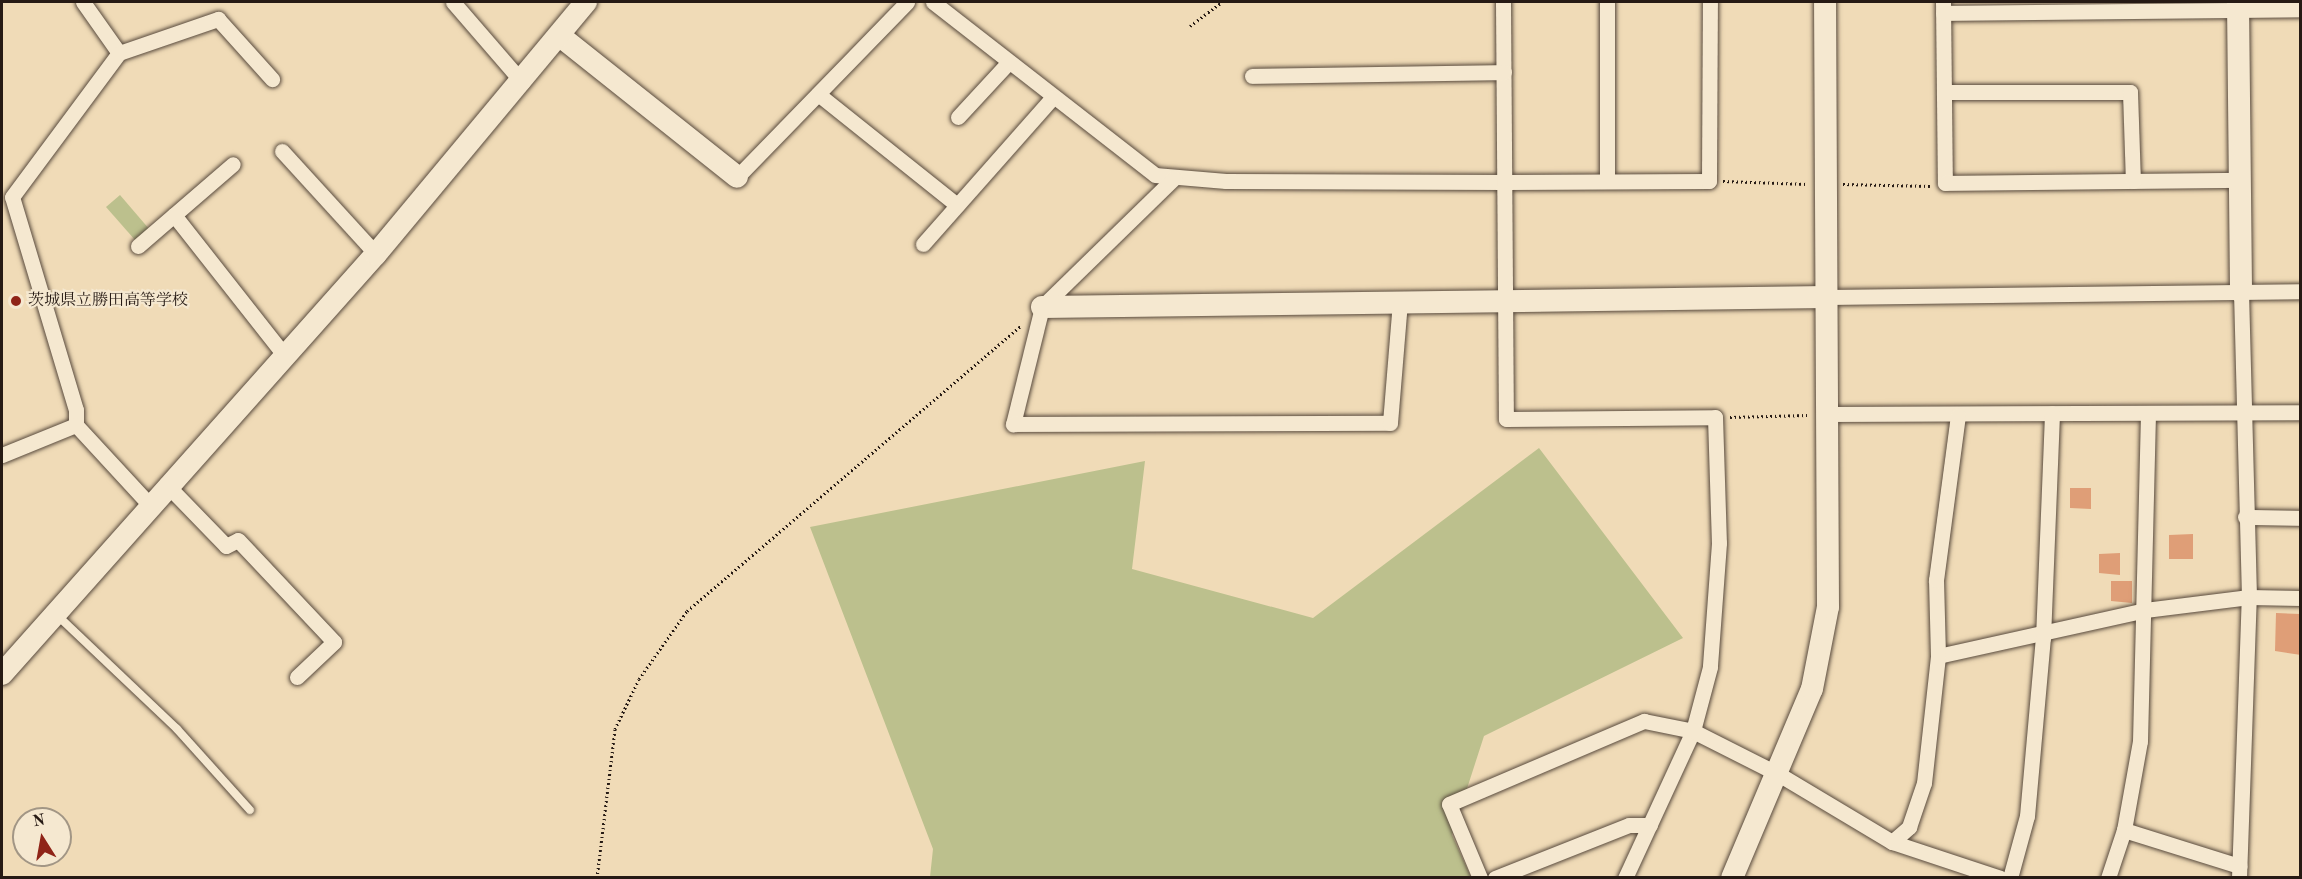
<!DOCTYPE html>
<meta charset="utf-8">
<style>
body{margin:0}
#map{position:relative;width:2302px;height:879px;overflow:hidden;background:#f0dbb7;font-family:"Old Standard TT","Noto Serif JP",serif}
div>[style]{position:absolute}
.green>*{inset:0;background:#bcc08d}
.building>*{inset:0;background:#df9e77}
.path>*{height:3px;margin-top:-1.5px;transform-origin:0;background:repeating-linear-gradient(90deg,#261a14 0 1.5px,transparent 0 4.5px)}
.roads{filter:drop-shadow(0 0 2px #584a3d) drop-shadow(0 0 2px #584a3d)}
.lane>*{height:8px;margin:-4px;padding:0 4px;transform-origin:4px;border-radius:4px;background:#f5e8d0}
.street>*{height:15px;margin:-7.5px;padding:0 7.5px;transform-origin:7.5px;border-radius:7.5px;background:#f5e8d0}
.secondary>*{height:22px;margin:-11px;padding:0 11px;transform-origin:11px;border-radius:11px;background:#f5e8d0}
.dots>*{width:16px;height:16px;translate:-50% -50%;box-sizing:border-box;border:3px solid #f5e8d0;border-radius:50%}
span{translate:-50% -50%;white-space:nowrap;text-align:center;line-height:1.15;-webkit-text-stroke:4.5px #f5e8d0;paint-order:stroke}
.poi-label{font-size:16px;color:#261a14}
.left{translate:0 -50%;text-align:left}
.frame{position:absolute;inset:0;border:3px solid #261a14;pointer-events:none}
.north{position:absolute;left:12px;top:807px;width:60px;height:60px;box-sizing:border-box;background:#f5e8d0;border:2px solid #a29685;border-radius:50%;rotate:349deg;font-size:16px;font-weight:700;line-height:24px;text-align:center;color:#261a14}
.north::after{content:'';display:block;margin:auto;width:21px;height:27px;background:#8f2418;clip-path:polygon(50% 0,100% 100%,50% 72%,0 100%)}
</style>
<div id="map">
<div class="green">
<i style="clip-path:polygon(120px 195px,150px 230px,135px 240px,106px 207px)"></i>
<i style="clip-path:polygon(1539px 448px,1683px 638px,1484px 736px,1452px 835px,1471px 877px,930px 877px,933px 849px,810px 527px,1145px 461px,1132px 569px,1313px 618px)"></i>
</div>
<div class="building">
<i style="clip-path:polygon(2070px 488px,2091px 488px,2091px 509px,2070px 508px)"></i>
<i style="clip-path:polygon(2193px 534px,2193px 559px,2169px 559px,2169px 535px)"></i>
<i style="clip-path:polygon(2120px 553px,2120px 575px,2099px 573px,2099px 554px)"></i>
<i style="clip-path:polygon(2111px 581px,2132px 581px,2132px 603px,2111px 601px)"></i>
<i style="clip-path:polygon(2276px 613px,2301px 614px,2301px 655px,2275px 651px)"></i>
</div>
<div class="path">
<i style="left:1190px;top:26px;width:40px;rotate:-37deg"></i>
<i style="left:1723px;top:181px;width:84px;rotate:2deg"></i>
<i style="left:1843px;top:184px;width:87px;rotate:1.3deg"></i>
<i style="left:1730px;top:417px;width:77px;rotate:-1.5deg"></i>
<i style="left:597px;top:878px;width:150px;rotate:-83.1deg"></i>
<i style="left:615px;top:729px;width:55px;rotate:-64.4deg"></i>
<i style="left:639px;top:679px;width:83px;rotate:-54.8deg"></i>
<i style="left:687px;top:611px;width:439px;rotate:-40.5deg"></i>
</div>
<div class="roads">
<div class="lane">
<i style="left:58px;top:616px;width:164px;rotate:43.5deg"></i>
<i style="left:177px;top:729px;width:109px;rotate:48deg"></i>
</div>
<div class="street">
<i style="left:83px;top:2px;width:62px;rotate:54.8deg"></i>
<i style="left:119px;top:53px;width:105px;rotate:-19deg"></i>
<i style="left:218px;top:19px;width:81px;rotate:48deg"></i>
<i style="left:453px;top:2px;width:106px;rotate:49.2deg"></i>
<i style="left:933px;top:2px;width:281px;rotate:37.9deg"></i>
<i style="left:1155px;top:175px;width:71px;rotate:4.8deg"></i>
<i style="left:1226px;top:181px;width:279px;rotate:0.2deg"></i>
<i style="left:1505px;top:182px;width:204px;rotate:-0.3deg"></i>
<i style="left:1709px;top:181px;width:179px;rotate:-89.7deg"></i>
<i style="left:1503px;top:2px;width:417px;rotate:89.6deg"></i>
<i style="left:1506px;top:419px;width:209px;rotate:-0.5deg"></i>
<i style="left:1715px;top:417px;width:126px;rotate:88.2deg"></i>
<i style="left:1719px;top:543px;width:124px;rotate:94.2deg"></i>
<i style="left:1710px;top:667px;width:66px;rotate:104.9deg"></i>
<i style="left:1693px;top:731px;width:162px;rotate:114.8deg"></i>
<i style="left:1607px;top:2px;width:178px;rotate:90deg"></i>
<i style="left:1943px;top:2px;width:181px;rotate:89.4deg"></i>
<i style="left:1945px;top:183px;width:294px;rotate:-0.6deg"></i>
<i style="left:1943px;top:13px;width:357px;rotate:-0.6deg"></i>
<i style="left:1252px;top:76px;width:252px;rotate:-0.9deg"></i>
<i style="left:1944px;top:92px;width:186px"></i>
<i style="left:2130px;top:92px;width:89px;rotate:88.1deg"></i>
<i style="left:818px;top:94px;width:178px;rotate:38.6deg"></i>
<i style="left:958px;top:117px;width:75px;rotate:-47.2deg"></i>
<i style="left:282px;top:151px;width:139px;rotate:47.6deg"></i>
<i style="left:737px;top:177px;width:244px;rotate:-45.8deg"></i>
<i style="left:1174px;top:178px;width:185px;rotate:135.7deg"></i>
<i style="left:1042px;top:307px;width:121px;rotate:103.9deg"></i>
<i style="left:1013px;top:424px;width:377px;rotate:-0.2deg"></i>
<i style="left:1390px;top:423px;width:122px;rotate:-85.3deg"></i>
<i style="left:174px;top:215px;width:178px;rotate:51.8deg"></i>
<i style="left:923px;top:244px;width:196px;rotate:-48.5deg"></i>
<i style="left:138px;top:246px;width:125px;rotate:-40.8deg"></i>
<i style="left:1827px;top:297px;width:473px;rotate:-0.7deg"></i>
<i style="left:1827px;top:414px;width:473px;rotate:-0.2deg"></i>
<i style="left:76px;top:425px;width:15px;rotate:-90deg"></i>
<i style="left:76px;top:410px;width:222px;rotate:-106.7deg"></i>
<i style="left:12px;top:197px;width:179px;rotate:-53.4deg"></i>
<i style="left:2px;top:455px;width:80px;rotate:-22.1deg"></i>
<i style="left:76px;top:425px;width:108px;rotate:47.3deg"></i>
<i style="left:166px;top:484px;width:86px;rotate:45.9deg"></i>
<i style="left:226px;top:546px;width:13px;rotate:-27deg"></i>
<i style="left:238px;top:540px;width:140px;rotate:46.7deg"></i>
<i style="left:334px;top:642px;width:51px;rotate:136.6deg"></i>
<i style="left:2245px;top:517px;width:55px;rotate:1deg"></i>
<i style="left:1938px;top:656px;width:212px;rotate:-12.5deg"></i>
<i style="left:2145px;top:610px;width:105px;rotate:-7.1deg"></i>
<i style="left:2249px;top:597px;width:51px;rotate:1.1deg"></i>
<i style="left:2124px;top:830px;width:121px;rotate:17.4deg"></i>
<i style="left:1892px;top:842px;width:23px;rotate:-41deg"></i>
<i style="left:1909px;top:827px;width:46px;rotate:-71.2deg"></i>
<i style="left:1924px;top:783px;width:128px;rotate:-83.7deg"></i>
<i style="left:1938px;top:656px;width:76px;rotate:-91.5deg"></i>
<i style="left:1936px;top:580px;width:166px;rotate:-82.4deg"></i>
<i style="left:1480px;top:878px;width:80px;rotate:-112.7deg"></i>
<i style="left:1449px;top:804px;width:212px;rotate:-23.1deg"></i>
<i style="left:1644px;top:721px;width:50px;rotate:11.5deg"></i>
<i style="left:1693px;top:731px;width:97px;rotate:26.8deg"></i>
<i style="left:1780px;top:775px;width:131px;rotate:30.9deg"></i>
<i style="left:1892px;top:842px;width:114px;rotate:18.4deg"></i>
<i style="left:1495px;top:878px;width:144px;rotate:-21.6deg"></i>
<i style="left:1629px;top:825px;width:21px"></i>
<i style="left:2010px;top:878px;width:64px;rotate:-74.7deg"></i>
<i style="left:2027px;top:816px;width:179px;rotate:-84.9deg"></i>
<i style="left:2043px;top:638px;width:225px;rotate:-87.7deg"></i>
<i style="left:2108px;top:878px;width:51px;rotate:-71.6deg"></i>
<i style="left:2124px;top:830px;width:90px;rotate:-79.8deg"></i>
<i style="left:2140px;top:741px;width:328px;rotate:-88.6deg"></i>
<i style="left:2239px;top:878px;width:281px;rotate:-88deg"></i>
<i style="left:2249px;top:597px;width:305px;rotate:-91.5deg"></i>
</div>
<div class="secondary">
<i style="left:2238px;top:2px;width:290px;rotate:89.4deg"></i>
<i style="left:560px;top:36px;width:226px;rotate:38.5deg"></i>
<i style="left:1042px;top:307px;width:785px;rotate:-0.73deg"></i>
<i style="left:2px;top:674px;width:562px;rotate:-48.32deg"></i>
<i style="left:376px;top:254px;width:328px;rotate:-50.2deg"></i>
<i style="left:1732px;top:878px;width:205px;rotate:-67.1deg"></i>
<i style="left:1812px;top:689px;width:84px;rotate:-79deg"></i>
<i style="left:1828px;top:607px;width:605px;rotate:-90.28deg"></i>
</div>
</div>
<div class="dots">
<i style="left:16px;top:301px;background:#8f2418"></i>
</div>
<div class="poi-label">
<span class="left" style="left:28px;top:301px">茨城県立勝田高等学校</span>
</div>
<div class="frame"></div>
<div class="north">N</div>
</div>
